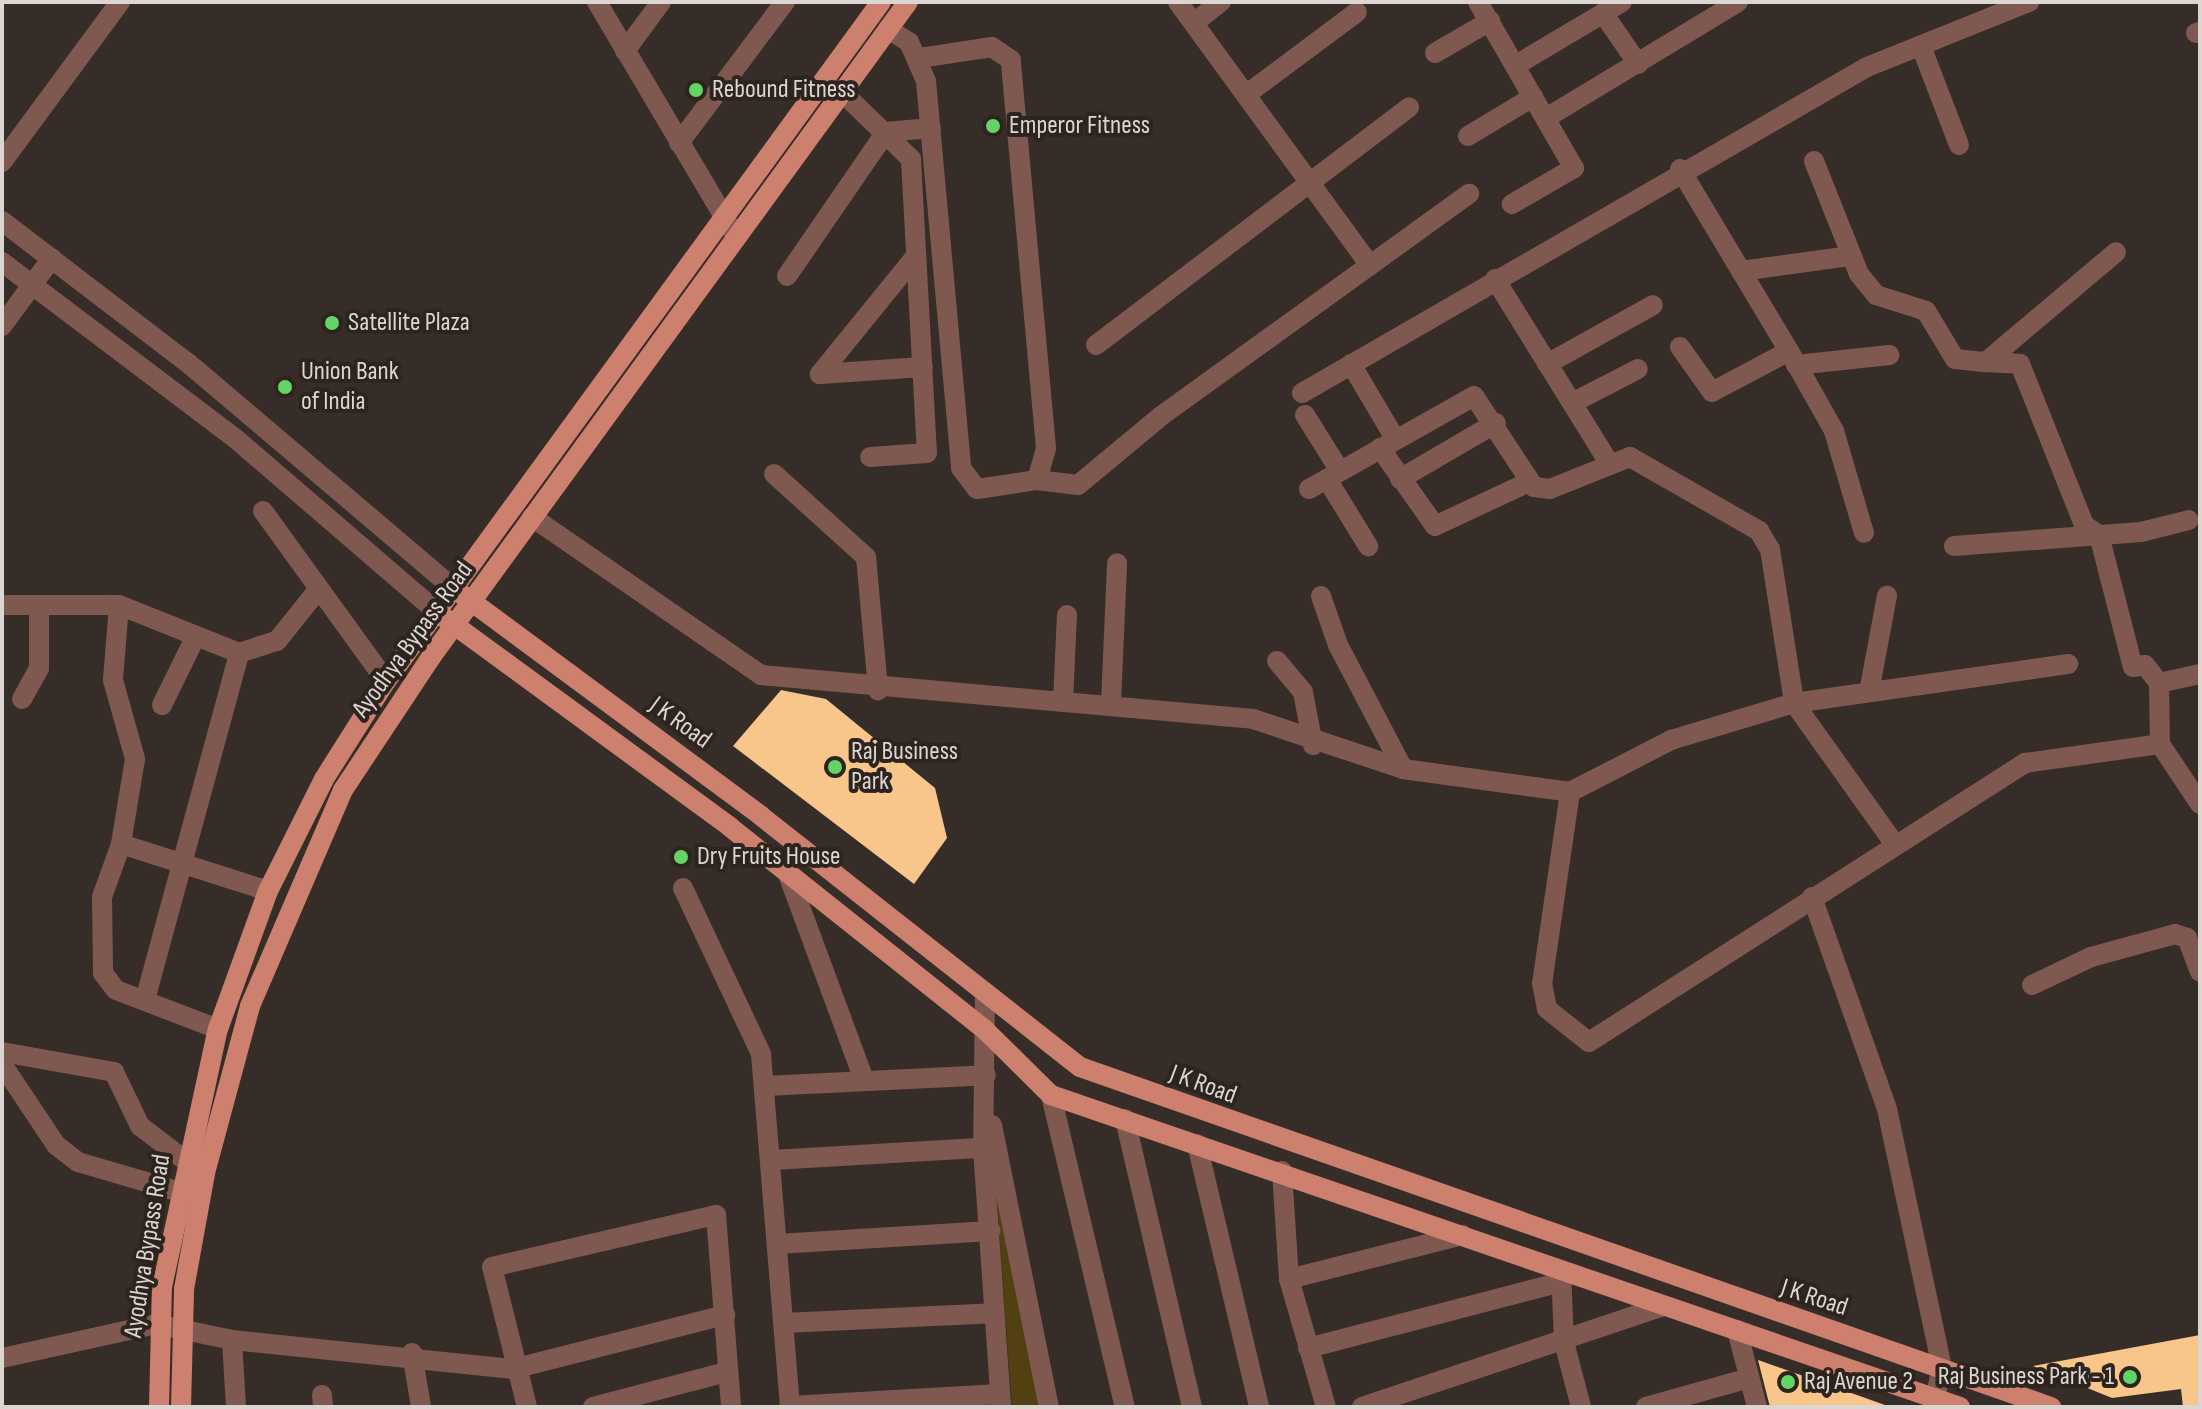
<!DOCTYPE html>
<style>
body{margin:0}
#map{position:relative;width:2202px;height:1409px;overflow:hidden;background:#372d28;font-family:"Sofia Sans Condensed",sans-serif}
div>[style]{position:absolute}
.green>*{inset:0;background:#514012}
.building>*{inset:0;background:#f8c58b}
.minor>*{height:20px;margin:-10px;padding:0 10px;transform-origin:10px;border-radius:10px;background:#7f5950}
.major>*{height:20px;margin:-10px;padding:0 10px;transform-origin:10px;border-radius:10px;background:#cd806e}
.dots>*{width:22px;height:22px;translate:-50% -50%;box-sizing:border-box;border:4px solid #2d241e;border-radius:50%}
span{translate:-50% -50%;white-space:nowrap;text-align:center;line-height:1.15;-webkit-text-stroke:8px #2d241e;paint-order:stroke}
.poi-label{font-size:26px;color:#dcd6d2}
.left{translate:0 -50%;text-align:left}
.right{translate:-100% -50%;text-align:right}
.street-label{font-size:26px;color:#dcd6d2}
.frame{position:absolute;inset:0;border:4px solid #dcd6d2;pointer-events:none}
</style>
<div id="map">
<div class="green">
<i style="clip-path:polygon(994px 1161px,1041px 1407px,1012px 1407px)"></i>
</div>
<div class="building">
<i style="clip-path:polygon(781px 690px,826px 699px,935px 788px,947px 838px,914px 884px,733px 746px)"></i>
<i style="clip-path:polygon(2200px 1335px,2200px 1407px,2183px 1407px,2181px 1389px,2112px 1398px,2033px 1366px)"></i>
<i style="clip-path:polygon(1758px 1360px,1885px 1405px,1885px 1407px,1770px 1407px)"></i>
</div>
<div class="minor">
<i style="left:597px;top:2px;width:264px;rotate:59.4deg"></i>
<i style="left:1178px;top:2px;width:326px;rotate:53.9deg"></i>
<i style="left:1478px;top:2px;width:192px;rotate:60deg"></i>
<i style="left:1574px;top:168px;width:72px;rotate:149.9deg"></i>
<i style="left:1603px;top:13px;width:62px;rotate:55.5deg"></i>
<i style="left:1195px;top:22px;width:33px;rotate:-38deg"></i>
<i style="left:888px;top:29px;width:25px;rotate:32deg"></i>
<i style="left:909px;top:42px;width:43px;rotate:66.4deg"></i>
<i style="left:926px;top:81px;width:389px;rotate:84.8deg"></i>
<i style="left:961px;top:468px;width:26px;rotate:53deg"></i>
<i style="left:977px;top:489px;width:61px;rotate:-8.5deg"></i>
<i style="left:1037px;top:480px;width:33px;rotate:-74deg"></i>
<i style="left:1046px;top:448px;width:390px;rotate:-95.2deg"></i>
<i style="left:1011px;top:60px;width:23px;rotate:-146deg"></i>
<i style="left:992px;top:47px;width:74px;rotate:171.4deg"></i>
<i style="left:2196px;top:33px;width:4px;rotate:-14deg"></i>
<i style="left:1921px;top:46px;width:106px;rotate:69deg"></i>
<i style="left:625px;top:51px;width:61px;rotate:-53.7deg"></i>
<i style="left:1435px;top:53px;width:64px;rotate:-30.2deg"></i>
<i style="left:1516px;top:65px;width:123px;rotate:-30.7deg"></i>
<i style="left:843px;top:93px;width:95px;rotate:44.1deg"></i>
<i style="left:911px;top:159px;width:294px;rotate:86.9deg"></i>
<i style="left:927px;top:453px;width:57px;rotate:176deg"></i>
<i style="left:1247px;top:94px;width:137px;rotate:-36.7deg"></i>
<i style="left:1546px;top:118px;width:224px;rotate:-31.1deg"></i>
<i style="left:1468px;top:136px;width:76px;rotate:-31deg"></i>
<i style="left:679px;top:143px;width:176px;rotate:-53.1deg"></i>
<i style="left:1814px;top:161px;width:122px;rotate:68.3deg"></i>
<i style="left:1859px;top:274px;width:27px;rotate:51deg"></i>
<i style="left:1876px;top:295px;width:52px;rotate:17.7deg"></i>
<i style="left:1926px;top:311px;width:56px;rotate:58.9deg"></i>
<i style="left:1955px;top:359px;width:31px;rotate:6deg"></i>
<i style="left:1986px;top:362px;width:170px;rotate:-40.2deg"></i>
<i style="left:2px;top:162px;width:199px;rotate:-53.6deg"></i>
<i style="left:1680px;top:169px;width:212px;rotate:59.1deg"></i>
<i style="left:2px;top:221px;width:234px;rotate:37.4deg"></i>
<i style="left:188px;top:363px;width:351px;rotate:40.3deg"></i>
<i style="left:915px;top:257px;width:151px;rotate:129.1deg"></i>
<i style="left:820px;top:374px;width:103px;rotate:-3.9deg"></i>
<i style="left:2px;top:262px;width:293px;rotate:37.1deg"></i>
<i style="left:236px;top:439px;width:267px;rotate:40.7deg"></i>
<i style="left:1741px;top:271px;width:111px;rotate:-7.8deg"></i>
<i style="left:787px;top:276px;width:175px;rotate:-55.5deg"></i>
<i style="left:886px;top:132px;width:45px;rotate:-5.1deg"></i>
<i style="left:1495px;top:279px;width:216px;rotate:58.2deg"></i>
<i style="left:2px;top:326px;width:84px;rotate:-53.7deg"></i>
<i style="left:1096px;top:345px;width:393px;rotate:-37.2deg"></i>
<i style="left:1680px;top:347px;width:55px;rotate:54.6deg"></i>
<i style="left:1712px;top:392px;width:87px;rotate:-28deg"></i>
<i style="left:1789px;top:351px;width:92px;rotate:60.6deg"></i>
<i style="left:1834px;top:431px;width:106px;rotate:73.6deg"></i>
<i style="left:1986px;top:362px;width:34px;rotate:3deg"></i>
<i style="left:2020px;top:364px;width:173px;rotate:68.3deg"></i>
<i style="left:2084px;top:525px;width:18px;rotate:34deg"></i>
<i style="left:2099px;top:535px;width:136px;rotate:75.6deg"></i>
<i style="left:2133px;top:667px;width:12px;rotate:-9deg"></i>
<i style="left:2145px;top:665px;width:23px;rotate:52deg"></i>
<i style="left:1351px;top:364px;width:88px;rotate:59.4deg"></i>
<i style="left:1547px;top:364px;width:121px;rotate:-29.1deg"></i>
<i style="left:1796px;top:365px;width:94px;rotate:-6.1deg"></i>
<i style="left:1302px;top:393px;width:652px;rotate:-29.98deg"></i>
<i style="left:1867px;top:67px;width:175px;rotate:-21.9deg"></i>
<i style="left:1572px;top:403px;width:74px;rotate:-27.3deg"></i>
<i style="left:1305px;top:415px;width:66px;rotate:58deg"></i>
<i style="left:1380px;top:448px;width:95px;rotate:54.8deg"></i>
<i style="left:1435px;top:526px;width:104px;rotate:-25.1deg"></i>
<i style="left:774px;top:474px;width:124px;rotate:42.1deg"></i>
<i style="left:866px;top:557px;width:134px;rotate:84.8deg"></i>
<i style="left:1327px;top:479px;width:79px;rotate:58.5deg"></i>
<i style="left:1400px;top:479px;width:111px;rotate:-30.3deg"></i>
<i style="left:1037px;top:480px;width:41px;rotate:7deg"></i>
<i style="left:1078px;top:485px;width:108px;rotate:-39.7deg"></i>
<i style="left:1161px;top:416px;width:380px;rotate:-35.8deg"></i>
<i style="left:1309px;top:489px;width:189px;rotate:-29.4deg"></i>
<i style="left:1474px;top:396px;width:109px;rotate:56.6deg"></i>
<i style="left:1534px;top:487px;width:16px;rotate:7deg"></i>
<i style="left:1550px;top:489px;width:86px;rotate:-21.8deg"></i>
<i style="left:1630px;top:457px;width:149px;rotate:29.8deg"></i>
<i style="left:1759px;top:531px;width:21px;rotate:59deg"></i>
<i style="left:1770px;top:549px;width:156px;rotate:81.1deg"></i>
<i style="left:1794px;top:703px;width:172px;rotate:54.5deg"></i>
<i style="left:263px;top:511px;width:210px;rotate:54.1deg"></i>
<i style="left:532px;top:517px;width:278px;rotate:34.6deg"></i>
<i style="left:761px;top:675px;width:494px;rotate:5.1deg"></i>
<i style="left:1253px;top:719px;width:158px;rotate:18.4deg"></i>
<i style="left:1403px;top:769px;width:169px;rotate:7.8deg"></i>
<i style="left:1570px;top:792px;width:114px;rotate:-27.2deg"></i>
<i style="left:1671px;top:740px;width:128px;rotate:-16.7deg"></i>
<i style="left:1794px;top:703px;width:277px;rotate:-8.1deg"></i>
<i style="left:1954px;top:546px;width:188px;rotate:-4.3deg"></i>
<i style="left:2141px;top:532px;width:49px;rotate:-14deg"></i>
<i style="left:1321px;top:596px;width:52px;rotate:70.9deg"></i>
<i style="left:1338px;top:645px;width:140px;rotate:62.3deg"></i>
<i style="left:2px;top:605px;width:117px"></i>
<i style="left:119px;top:605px;width:129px;rotate:21.8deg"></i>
<i style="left:239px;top:653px;width:40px;rotate:-18deg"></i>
<i style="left:277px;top:641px;width:64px;rotate:-51.3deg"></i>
<i style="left:119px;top:605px;width:75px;rotate:94.6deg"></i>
<i style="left:113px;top:680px;width:82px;rotate:74.4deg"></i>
<i style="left:135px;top:759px;width:86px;rotate:99.4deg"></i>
<i style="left:121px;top:844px;width:56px;rotate:109.7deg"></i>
<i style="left:102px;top:897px;width:76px;rotate:89.2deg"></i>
<i style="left:103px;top:973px;width:21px;rotate:53deg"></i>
<i style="left:116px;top:990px;width:109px;rotate:20.9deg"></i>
<i style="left:1277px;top:661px;width:40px;rotate:50deg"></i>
<i style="left:1303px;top:692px;width:54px;rotate:79.3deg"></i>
<i style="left:2200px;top:674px;width:42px;rotate:167.6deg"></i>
<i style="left:2159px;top:683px;width:61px;rotate:89.1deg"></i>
<i style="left:2160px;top:744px;width:72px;rotate:56.3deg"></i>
<i style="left:1869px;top:692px;width:98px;rotate:-79.4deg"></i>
<i style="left:22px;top:699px;width:35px;rotate:-61deg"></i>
<i style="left:39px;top:668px;width:63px;rotate:-90deg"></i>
<i style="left:1063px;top:702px;width:87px;rotate:-87.4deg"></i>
<i style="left:1111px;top:703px;width:140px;rotate:-87.5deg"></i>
<i style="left:162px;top:705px;width:72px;rotate:-63.8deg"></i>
<i style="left:1570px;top:792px;width:193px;rotate:98.3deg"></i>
<i style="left:1542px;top:983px;width:26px;rotate:79deg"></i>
<i style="left:1547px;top:1009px;width:53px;rotate:38.2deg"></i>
<i style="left:1589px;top:1042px;width:518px;rotate:-32.62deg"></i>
<i style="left:2025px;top:763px;width:136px;rotate:-8deg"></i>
<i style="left:121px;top:844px;width:154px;rotate:17.7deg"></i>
<i style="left:789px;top:877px;width:213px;rotate:69.7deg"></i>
<i style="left:683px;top:888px;width:183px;rotate:64.8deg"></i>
<i style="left:761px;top:1054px;width:354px;rotate:85.3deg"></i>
<i style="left:1812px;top:897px;width:225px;rotate:70.5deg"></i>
<i style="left:1887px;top:1109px;width:265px;rotate:78deg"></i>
<i style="left:1942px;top:1368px;width:31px;rotate:103deg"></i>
<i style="left:2032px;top:985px;width:65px;rotate:-25.4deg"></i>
<i style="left:2091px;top:957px;width:87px;rotate:-15.3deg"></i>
<i style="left:2175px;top:934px;width:13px;rotate:18deg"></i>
<i style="left:2187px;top:938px;width:36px;rotate:69deg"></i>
<i style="left:985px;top:994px;width:154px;rotate:90.7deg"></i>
<i style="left:983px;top:1148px;width:260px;rotate:86deg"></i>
<i style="left:145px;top:1000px;width:360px;rotate:-74.8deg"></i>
<i style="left:2px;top:1052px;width:114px;rotate:10.1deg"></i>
<i style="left:114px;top:1072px;width:60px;rotate:64.3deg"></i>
<i style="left:140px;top:1126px;width:58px;rotate:37.3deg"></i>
<i style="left:2px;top:1064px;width:97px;rotate:56.3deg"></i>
<i style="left:56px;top:1145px;width:28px;rotate:38deg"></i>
<i style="left:78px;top:1162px;width:106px;rotate:16.4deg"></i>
<i style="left:765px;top:1086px;width:221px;rotate:-2.8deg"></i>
<i style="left:1051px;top:1095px;width:321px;rotate:76.7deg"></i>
<i style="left:1125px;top:1119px;width:296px;rotate:76.9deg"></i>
<i style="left:992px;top:1125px;width:288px;rotate:78.6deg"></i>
<i style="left:1197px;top:1144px;width:270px;rotate:76.7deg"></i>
<i style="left:772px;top:1160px;width:211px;rotate:-3.3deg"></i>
<i style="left:1282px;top:1171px;width:108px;rotate:86.3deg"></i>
<i style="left:1289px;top:1279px;width:133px;rotate:73.9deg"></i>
<i style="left:777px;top:1244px;width:214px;rotate:-3.5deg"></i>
<i style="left:1561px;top:1270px;width:72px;rotate:87.6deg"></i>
<i style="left:1564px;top:1342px;width:67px;rotate:75.3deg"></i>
<i style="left:1289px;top:1279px;width:179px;rotate:-14.2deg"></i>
<i style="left:784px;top:1323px;width:209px;rotate:-2.7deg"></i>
<i style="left:1737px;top:1330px;width:80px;rotate:75.4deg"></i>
<i style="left:232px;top:1340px;width:67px;rotate:86.6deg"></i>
<i style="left:1308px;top:1348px;width:262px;rotate:-14.6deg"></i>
<i style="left:412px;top:1353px;width:55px;rotate:80.5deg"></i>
<i style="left:2px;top:1358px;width:158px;rotate:-12.4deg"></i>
<i style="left:156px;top:1324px;width:78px;rotate:11.9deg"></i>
<i style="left:232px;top:1340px;width:282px;rotate:5.9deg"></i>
<i style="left:513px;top:1369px;width:219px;rotate:-14.3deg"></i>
<i style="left:322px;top:1395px;width:12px;rotate:85deg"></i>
<i style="left:790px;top:1406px;width:210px;rotate:-3.3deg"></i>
<i style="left:527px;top:1407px;width:144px;rotate:-104deg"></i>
<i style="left:492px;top:1267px;width:230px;rotate:-13.1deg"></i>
<i style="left:716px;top:1215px;width:193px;rotate:85.5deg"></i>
<i style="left:593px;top:1407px;width:138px;rotate:-14.7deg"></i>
<i style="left:1362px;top:1407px;width:318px;rotate:-18.5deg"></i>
<i style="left:1646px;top:1407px;width:107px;rotate:-15.7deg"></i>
</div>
<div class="major">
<i style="left:456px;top:590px;width:380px;rotate:36.5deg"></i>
<i style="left:761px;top:816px;width:406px;rotate:38.2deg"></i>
<i style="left:1080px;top:1067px;width:1029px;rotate:19.3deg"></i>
<i style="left:438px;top:613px;width:362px;rotate:36.2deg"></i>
<i style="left:730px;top:827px;width:326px;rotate:38.5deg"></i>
<i style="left:985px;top:1030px;width:93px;rotate:44.6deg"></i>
<i style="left:1051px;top:1095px;width:961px;rotate:18.94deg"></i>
<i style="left:159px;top:1407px;width:120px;rotate:-88.6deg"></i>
<i style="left:162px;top:1287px;width:264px;rotate:-77.8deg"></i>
<i style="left:218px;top:1029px;width:147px;rotate:-70.1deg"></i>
<i style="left:268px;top:891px;width:125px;rotate:-63.4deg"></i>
<i style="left:324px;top:779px;width:116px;rotate:-57.7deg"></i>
<i style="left:386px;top:681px;width:840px;rotate:-53.91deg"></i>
<i style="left:181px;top:1407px;width:118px;rotate:-88.5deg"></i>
<i style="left:184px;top:1289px;width:118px;rotate:-79.7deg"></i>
<i style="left:205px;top:1173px;width:173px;rotate:-74.9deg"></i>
<i style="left:250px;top:1006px;width:235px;rotate:-66.7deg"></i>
<i style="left:343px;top:790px;width:159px;rotate:-56.5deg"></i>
<i style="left:431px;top:657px;width:810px;rotate:-53.94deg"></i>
</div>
<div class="dots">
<i style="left:696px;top:90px;background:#65d467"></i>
<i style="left:993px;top:126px;background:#65d467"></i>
<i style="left:332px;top:323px;background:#65d467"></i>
<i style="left:285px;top:387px;background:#65d467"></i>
<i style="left:835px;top:767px;background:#65d467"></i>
<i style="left:681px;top:857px;background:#65d467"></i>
<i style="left:2130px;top:1377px;background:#65d467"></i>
<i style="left:1788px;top:1382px;background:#65d467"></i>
</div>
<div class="poi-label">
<span class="left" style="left:712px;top:90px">Rebound Fitness</span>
<span class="left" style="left:1009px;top:126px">Emperor Fitness</span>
<span class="left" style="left:348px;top:323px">Satellite Plaza</span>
<span class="left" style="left:301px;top:387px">Union Bank<br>of India</span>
<span class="left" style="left:851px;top:767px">Raj Business<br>Park</span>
<span class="left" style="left:697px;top:857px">Dry Fruits House</span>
<span class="right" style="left:2114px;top:1377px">Raj Business Park - 1</span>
<span class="left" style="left:1804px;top:1382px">Raj Avenue 2</span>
</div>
<div class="street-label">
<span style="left:413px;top:640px;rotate:-54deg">Ayodhya Bypass Road</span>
<span style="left:680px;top:723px;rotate:36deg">J K Road</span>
<span style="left:1203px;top:1085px;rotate:20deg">J K Road</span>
<span style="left:148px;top:1246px;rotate:-81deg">Ayodhya Bypass Road</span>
<span style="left:1814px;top:1298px;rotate:18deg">J K Road</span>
</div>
<div class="frame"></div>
</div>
